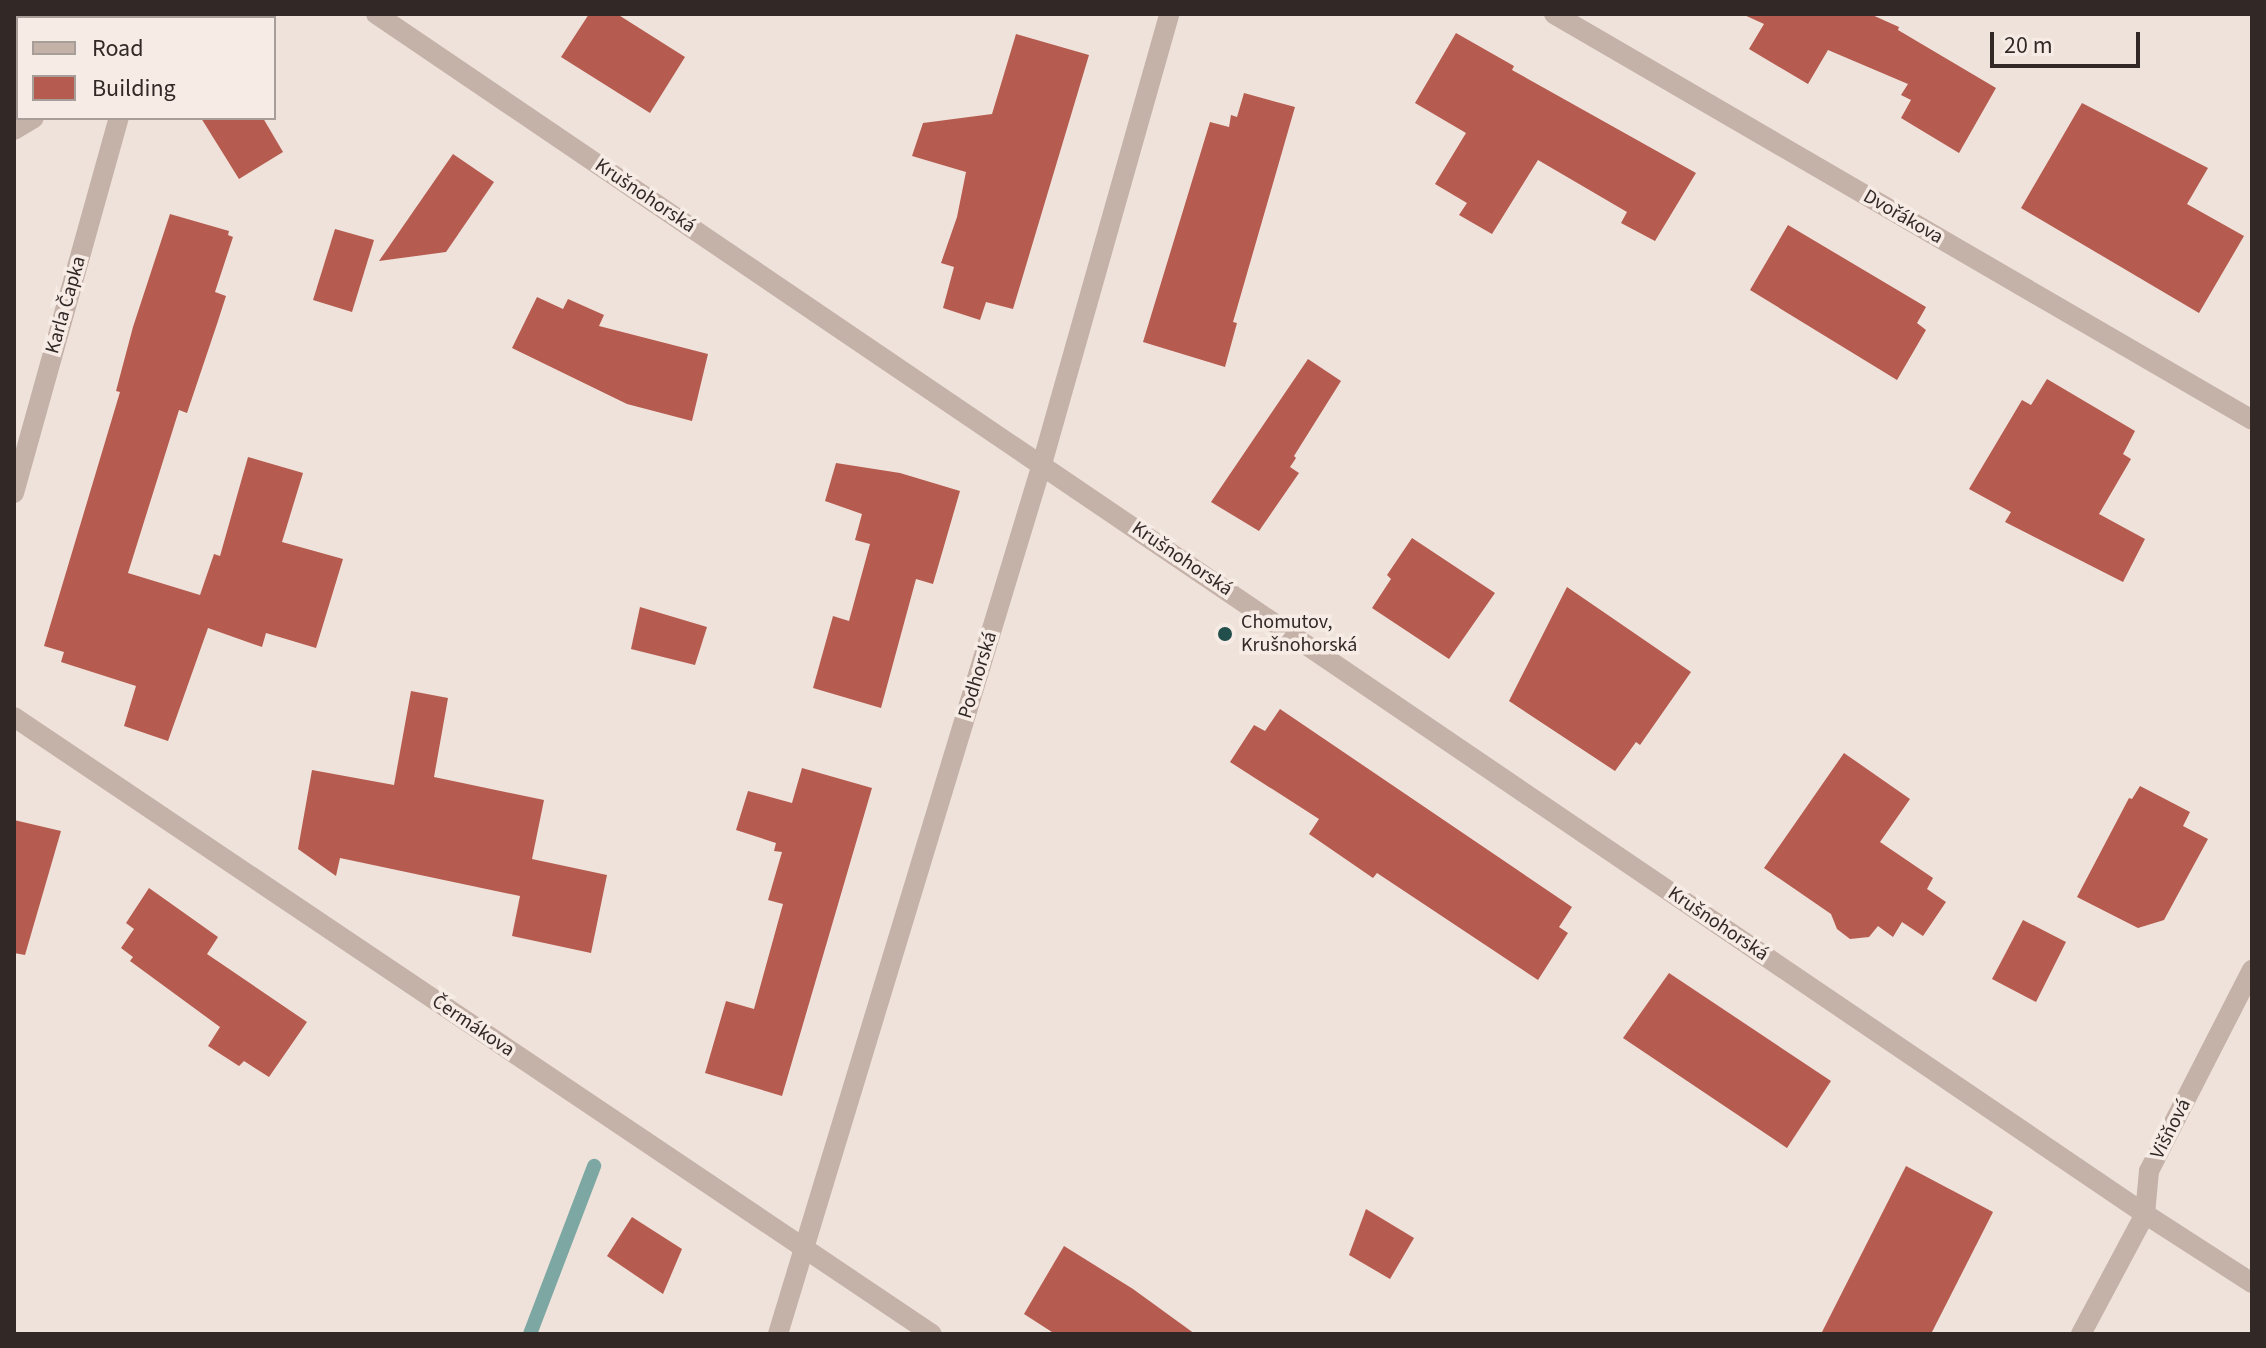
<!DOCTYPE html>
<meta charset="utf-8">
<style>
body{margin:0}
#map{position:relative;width:2266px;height:1348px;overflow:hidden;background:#eee2da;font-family:"Source Sans 3",sans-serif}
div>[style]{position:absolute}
.stream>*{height:14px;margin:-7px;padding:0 7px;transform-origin:7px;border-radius:7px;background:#7ca7a3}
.building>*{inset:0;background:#b65b4f}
.minor>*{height:20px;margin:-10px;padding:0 10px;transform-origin:10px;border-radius:10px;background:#c4b1a7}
.dots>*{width:22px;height:22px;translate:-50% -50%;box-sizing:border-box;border:4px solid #f6ece5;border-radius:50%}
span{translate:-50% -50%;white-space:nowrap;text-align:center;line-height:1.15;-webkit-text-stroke:7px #f6ece5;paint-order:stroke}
.street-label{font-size:20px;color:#322927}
.poi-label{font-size:20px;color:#322927}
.left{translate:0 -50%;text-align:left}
.frame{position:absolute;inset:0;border:16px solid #322927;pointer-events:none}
.legend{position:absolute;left:16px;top:16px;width:260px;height:104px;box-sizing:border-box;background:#f6ece5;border:2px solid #a89e99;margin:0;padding:10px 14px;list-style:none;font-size:24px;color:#322927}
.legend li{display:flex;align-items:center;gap:16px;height:40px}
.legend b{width:40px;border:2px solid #a89e99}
.scale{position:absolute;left:1990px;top:32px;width:150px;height:36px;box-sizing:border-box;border:4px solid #322927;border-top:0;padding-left:10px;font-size:24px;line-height:28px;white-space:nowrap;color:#322927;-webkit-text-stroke:6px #f6ece5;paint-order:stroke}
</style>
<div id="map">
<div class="stream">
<i style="left:530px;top:1334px;width:180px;rotate:-69.1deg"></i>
</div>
<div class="building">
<i style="clip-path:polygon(589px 14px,617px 14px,685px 57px,650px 113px,561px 57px)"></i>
<i style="clip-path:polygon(1742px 14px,1870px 14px,1899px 27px,1898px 30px,1996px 88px,1959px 153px,1901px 118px,1911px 100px,1901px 95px,1908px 84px,1828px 50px,1808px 84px,1749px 49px,1764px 24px)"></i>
<i style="clip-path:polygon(1456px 33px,1514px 66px,1512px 70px,1696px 173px,1655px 241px,1621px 223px,1627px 212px,1538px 160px,1492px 234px,1459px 215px,1467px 203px,1435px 184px,1466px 133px,1415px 103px)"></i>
<i style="clip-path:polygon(1016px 34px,1089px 55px,1013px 309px,986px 302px,980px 320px,943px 308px,954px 267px,941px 263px,957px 217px,966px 172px,912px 156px,923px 123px,992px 114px)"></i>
<i style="clip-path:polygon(1244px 93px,1295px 107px,1233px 322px,1237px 323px,1225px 367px,1143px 342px,1210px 122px,1229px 127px,1231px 115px,1237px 117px)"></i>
<i style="clip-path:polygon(2082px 103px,2208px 168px,2187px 204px,2244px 236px,2199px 313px,2021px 208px)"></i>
<i style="clip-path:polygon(201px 118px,263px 118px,283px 152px,239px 179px)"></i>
<i style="clip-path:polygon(453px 154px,494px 182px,446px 252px,379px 261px)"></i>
<i style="clip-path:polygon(170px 214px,229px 231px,228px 235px,233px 237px,215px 292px,226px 296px,217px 324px,187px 413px,179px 410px,128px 573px,200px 595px,214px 554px,220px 556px,248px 457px,303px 473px,282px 542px,343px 559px,316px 648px,266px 633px,262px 647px,208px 628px,168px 741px,124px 726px,136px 686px,61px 662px,64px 652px,44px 646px,120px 392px,116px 391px,133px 327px)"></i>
<i style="clip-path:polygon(1788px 225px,1926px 307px,1917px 323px,1926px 330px,1897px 380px,1750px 290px)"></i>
<i style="clip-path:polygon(335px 229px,374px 240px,352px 312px,313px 300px)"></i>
<i style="clip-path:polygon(537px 297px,563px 309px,568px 299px,604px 315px,599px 326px,708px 354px,692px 421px,627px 404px,512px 348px)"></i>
<i style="clip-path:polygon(1308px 359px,1341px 381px,1294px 456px,1296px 458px,1290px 467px,1299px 473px,1259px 531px,1211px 502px)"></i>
<i style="clip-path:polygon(2047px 379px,2135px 431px,2123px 454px,2131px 459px,2099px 514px,2145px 539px,2123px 582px,2005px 522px,2011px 512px,1969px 489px,2022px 400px,2031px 405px)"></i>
<i style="clip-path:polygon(836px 463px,900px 473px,960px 491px,933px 584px,916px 579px,881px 708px,813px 688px,833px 616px,849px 621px,870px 544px,855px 540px,862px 514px,825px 501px)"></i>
<i style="clip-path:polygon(1412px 538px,1495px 593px,1449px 659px,1372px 608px,1391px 579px,1387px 575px)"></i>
<i style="clip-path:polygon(1567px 587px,1691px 672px,1640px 745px,1636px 742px,1615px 771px,1509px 701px)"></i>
<i style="clip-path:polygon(640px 607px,707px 627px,695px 665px,631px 649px)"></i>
<i style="clip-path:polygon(411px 691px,448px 698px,434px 777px,544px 800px,532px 859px,607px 875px,591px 953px,512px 936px,520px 896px,340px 858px,336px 876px,298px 849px,312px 770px,394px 785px)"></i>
<i style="clip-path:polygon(1280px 709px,1572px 907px,1559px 927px,1568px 933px,1538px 980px,1377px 873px,1373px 878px,1309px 834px,1319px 819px,1230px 762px,1254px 725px,1265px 731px)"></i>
<i style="clip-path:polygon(1844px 753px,1910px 799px,1880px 842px,1933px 878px,1927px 889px,1946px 902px,1923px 936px,1902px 922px,1893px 937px,1878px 926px,1869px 937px,1850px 939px,1837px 929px,1831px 914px,1764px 868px)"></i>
<i style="clip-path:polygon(802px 768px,872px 788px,782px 1096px,705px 1073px,726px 1001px,754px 1009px,783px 904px,768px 900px,782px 852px,774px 851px,776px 843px,736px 830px,748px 791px,792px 803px)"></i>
<i style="clip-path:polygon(2140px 786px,2190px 812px,2183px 826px,2208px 839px,2164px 920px,2138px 928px,2077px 897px,2129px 798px,2132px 799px)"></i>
<i style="clip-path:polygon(14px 820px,61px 831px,25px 955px,14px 953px)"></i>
<i style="clip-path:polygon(149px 888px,218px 937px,207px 954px,307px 1022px,269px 1077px,244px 1061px,239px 1066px,208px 1046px,220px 1027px,130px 961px,133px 957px,121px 948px,134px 929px,126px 923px)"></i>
<i style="clip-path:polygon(2023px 920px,2066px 942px,2036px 1002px,1992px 979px)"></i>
<i style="clip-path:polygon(1669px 973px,1831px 1081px,1787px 1148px,1623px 1038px)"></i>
<i style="clip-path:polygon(1906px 1166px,1993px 1212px,1931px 1334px,1821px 1334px)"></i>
<i style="clip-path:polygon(1366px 1209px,1414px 1238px,1390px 1279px,1349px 1255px)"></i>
<i style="clip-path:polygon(632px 1217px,682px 1249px,663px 1294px,607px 1256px)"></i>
<i style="clip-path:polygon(1064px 1246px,1133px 1289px,1195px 1334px,1055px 1334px,1024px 1314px)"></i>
</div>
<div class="minor">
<i style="left:376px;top:14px;width:2138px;rotate:34.15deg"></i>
<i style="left:2145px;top:1214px;width:127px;rotate:32.8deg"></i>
<i style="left:1554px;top:14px;width:807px;rotate:30.18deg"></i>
<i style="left:201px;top:18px;width:9px;rotate:-27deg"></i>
<i style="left:14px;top:130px;width:23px;rotate:-31deg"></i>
<i style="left:14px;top:493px;width:389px;rotate:-74.4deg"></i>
<i style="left:14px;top:717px;width:1106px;rotate:33.91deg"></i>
<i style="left:778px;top:1334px;width:909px;rotate:-73.12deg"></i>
<i style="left:1042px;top:464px;width:468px;rotate:-74.2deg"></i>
<i style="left:2081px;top:1334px;width:136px;rotate:-61.9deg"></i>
<i style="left:2145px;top:1214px;width:43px;rotate:-84.7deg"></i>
<i style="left:2149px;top:1171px;width:226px;rotate:-62.9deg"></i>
</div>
<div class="dots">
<i style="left:1225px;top:634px;background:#224e4b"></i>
</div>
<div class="street-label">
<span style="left:645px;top:196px;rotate:34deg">Krušnohorská</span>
<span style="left:1903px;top:217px;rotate:30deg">Dvořákova</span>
<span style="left:66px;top:305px;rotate:-74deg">Karla Čapka</span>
<span style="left:1182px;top:559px;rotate:34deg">Krušnohorská</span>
<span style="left:978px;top:675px;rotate:-73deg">Podhorská</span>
<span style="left:1718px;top:924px;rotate:34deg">Krušnohorská</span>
<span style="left:473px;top:1026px;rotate:34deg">Čermákova</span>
<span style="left:2171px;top:1129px;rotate:-63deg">Višňová</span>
</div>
<div class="poi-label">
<span class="left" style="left:1241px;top:634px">Chomutov,<br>Krušnohorská</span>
</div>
<div class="frame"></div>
<ul class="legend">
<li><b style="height:10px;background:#c4b1a7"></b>Road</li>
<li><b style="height:22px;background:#b65b4f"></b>Building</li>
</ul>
<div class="scale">20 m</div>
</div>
